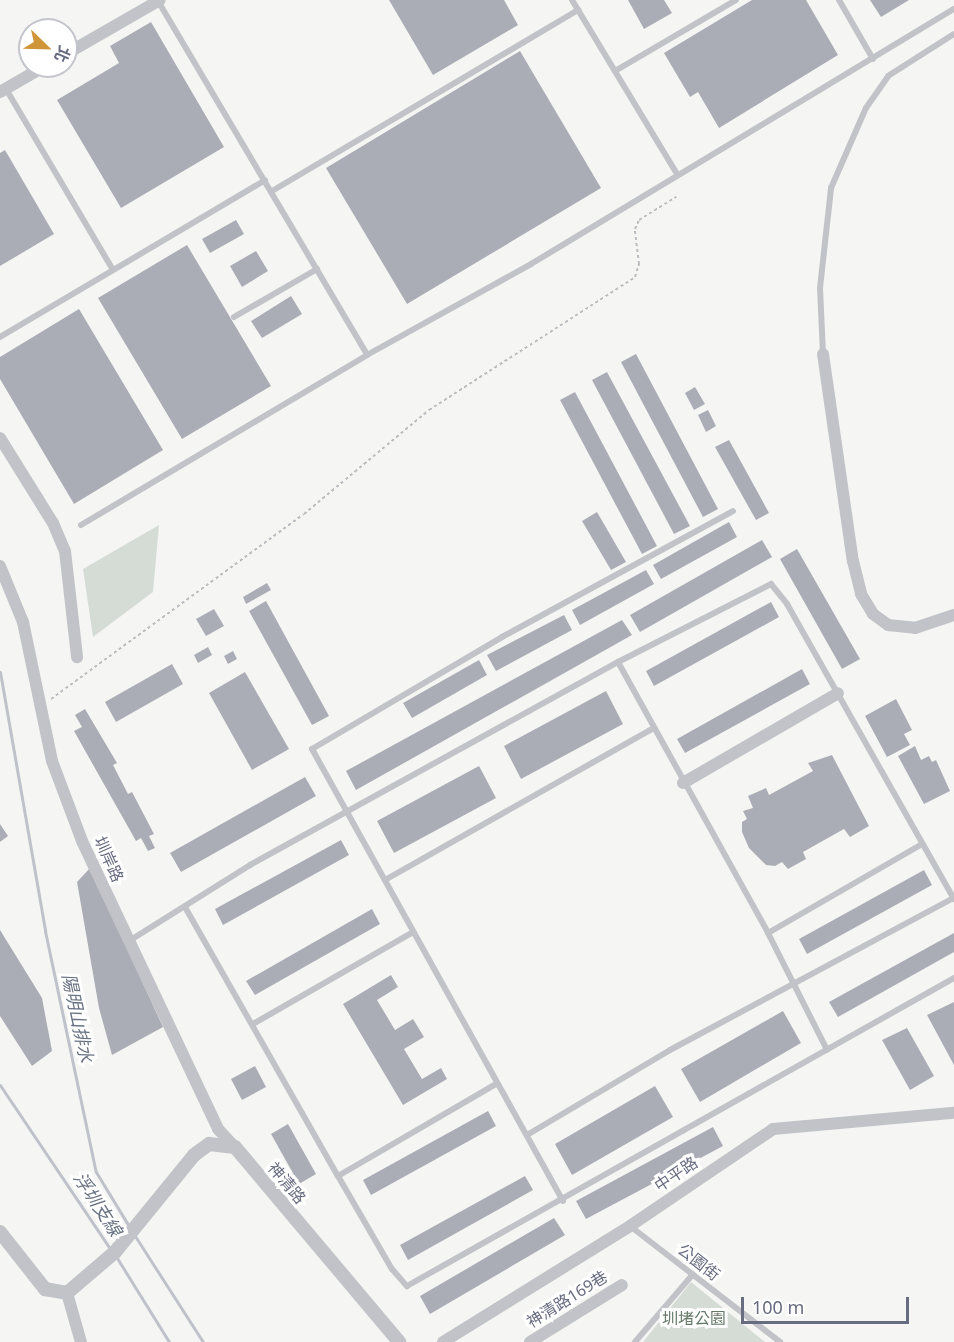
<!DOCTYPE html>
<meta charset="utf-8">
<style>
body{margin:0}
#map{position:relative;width:954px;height:1342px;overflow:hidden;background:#f5f6f3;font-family:"Noto Sans","Noto Sans TC",sans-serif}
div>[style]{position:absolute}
.green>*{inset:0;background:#d5dcd6}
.stream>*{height:3px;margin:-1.5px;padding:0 1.5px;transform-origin:1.5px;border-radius:1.5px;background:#bfc2cb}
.building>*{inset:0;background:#abadb6}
.path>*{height:2px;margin-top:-1px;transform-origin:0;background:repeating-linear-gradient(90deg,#bbbcbf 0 3px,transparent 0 6px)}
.service>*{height:6px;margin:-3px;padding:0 3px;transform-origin:3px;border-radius:3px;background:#c2c3c8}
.minor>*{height:12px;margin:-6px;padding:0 6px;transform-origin:6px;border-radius:6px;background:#c2c3c8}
.tertiary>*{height:14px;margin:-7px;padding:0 7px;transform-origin:7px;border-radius:7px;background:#c2c3c8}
span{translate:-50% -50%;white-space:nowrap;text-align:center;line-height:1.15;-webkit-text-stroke:6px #fff;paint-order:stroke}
.street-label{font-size:16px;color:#686c81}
.park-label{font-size:16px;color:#667969}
.water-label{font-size:18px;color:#697384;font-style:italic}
.north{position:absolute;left:18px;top:18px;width:60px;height:60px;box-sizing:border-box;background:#fff;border:2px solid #c3c4cd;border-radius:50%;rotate:113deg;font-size:16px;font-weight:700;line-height:24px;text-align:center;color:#686c81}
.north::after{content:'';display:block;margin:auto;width:21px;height:27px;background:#d09539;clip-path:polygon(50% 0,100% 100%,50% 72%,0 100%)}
.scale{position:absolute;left:741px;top:1297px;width:168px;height:27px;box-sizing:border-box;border:3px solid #686c81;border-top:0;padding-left:8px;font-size:18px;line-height:21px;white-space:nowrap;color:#686c81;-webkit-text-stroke:4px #fff;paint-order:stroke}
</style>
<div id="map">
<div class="green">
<i style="clip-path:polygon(159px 525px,153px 592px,93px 637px,83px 569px)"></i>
<i style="clip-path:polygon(691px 1282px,765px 1342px,643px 1342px)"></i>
</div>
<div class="stream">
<i style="left:0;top:672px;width:263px;rotate:80.1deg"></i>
<i style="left:45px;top:931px;width:246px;rotate:78.1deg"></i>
<i style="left:96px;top:1172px;width:66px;rotate:58.7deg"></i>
<i style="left:0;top:1085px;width:199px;rotate:56.1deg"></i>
<i style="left:135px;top:1236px;width:126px;rotate:57.3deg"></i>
<i style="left:117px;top:1258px;width:99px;rotate:58.2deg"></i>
</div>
<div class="building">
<i style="clip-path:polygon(389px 0,504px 0,518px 25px,433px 75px)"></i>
<i style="clip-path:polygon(628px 0,664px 0,672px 13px,644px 29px)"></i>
<i style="clip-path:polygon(752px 0,806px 0,838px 55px,719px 128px,698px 92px,690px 97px,664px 53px)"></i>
<i style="clip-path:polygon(870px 0,909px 0,881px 17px)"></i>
<i style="clip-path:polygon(151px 22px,224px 147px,121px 208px,57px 100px,119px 63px,110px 46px)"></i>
<i style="clip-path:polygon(520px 51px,601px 188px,407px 304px,326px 168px)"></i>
<i style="clip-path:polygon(5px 150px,54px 234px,0 266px,0 153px)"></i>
<i style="clip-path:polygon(236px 220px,244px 234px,210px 253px,202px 239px)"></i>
<i style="clip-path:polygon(187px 245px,271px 386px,182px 439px,98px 298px)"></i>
<i style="clip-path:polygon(256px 251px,268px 271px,242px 287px,230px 266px)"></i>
<i style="clip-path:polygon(291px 296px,302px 314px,262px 338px,251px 321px)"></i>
<i style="clip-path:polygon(79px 309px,163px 450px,74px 504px,0 379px,0 357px)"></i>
<i style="clip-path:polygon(636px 354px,718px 509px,703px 517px,621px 362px)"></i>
<i style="clip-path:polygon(607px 372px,690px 526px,674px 534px,592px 380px)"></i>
<i style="clip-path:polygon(695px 387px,705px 404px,694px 410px,685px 393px)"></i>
<i style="clip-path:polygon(575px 392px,657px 546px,642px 554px,560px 400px)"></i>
<i style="clip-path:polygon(708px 410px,716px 426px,706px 432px,698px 415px)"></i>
<i style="clip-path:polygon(729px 440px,769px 513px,756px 520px,715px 447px)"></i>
<i style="clip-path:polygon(597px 512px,626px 562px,611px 570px,582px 521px)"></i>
<i style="clip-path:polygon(729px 522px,737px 537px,661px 579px,653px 565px)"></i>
<i style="clip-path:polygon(762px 540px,772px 557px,640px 632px,630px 615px)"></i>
<i style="clip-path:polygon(797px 549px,860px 659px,842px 669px,780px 559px)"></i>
<i style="clip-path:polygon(646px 570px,654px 584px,580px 625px,572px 610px)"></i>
<i style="clip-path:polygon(267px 583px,271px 590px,246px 604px,243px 597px)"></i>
<i style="clip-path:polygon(266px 601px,329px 716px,312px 725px,249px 611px)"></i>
<i style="clip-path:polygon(771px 602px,779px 617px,654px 686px,646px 671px)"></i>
<i style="clip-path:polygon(214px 609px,224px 626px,206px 636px,196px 619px)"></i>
<i style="clip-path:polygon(564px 615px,572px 630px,496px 671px,487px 655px)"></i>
<i style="clip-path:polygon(622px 620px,632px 635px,356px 790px,346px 771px)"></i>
<i style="clip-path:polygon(208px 647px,212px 655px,198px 663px,194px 655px)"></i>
<i style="clip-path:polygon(233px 651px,237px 659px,228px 664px,224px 656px)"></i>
<i style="clip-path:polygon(479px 660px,487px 675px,412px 718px,403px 703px)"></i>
<i style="clip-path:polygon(172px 664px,183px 684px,116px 722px,105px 702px)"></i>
<i style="clip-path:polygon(802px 669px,810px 684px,685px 753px,677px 739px)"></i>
<i style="clip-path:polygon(245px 672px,289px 749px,252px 770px,209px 693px)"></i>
<i style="clip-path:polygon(606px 691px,623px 724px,521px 779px,504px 746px)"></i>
<i style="clip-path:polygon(896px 699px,912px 730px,904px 734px,910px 745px,887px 757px,865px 716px)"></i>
<i style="clip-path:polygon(85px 709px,117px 763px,113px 765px,128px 794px,132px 792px,154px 834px,149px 836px,155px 848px,148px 851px,141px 838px,136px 841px,74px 731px,82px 727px,75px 715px)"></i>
<i style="clip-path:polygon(915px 746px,921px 760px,929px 756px,932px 762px,936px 760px,950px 791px,924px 804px,898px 756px)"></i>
<i style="clip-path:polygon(832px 755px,869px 826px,850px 837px,844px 829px,803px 852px,806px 859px,788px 869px,782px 862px,775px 866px,766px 865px,749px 848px,742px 832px,742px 822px,747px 819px,743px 811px,753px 808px,748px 796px,766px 788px,769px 795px,813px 771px,808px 763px)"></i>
<i style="clip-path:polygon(479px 766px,496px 798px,394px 853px,377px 821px)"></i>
<i style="clip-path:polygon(305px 777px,316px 796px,181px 872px,170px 853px)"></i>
<i style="clip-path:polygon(0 824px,8px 836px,0 842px)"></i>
<i style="clip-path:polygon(341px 840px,349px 855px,223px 925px,215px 909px)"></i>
<i style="clip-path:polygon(90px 868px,163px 1027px,112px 1055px,99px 1008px,77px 882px)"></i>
<i style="clip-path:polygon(924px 870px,932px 885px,807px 954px,799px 939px)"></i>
<i style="clip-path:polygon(372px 909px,380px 924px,255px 995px,246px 981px)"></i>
<i style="clip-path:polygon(0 930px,42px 998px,52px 1051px,32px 1066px,0 1016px)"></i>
<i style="clip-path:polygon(954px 933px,954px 952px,838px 1017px,829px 1002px)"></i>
<i style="clip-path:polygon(391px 975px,398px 987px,377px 1000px,395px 1030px,413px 1019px,424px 1037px,404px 1049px,422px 1079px,441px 1068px,447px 1079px,403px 1105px,343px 1004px)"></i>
<i style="clip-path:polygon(954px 1002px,954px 1065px,927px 1015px)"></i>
<i style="clip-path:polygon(783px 1011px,801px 1043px,700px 1102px,681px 1069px)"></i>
<i style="clip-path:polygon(907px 1028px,934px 1076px,910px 1090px,882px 1040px)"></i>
<i style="clip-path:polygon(255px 1066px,266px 1087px,242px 1100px,231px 1079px)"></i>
<i style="clip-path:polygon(655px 1086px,673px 1117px,572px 1175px,555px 1144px)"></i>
<i style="clip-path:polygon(488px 1111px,496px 1126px,371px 1195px,363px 1180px)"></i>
<i style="clip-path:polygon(288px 1124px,316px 1174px,299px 1184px,271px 1134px)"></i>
<i style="clip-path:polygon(713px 1127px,723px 1146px,586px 1219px,576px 1201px)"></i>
<i style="clip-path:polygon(525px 1176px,533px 1190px,408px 1260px,400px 1245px)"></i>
<i style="clip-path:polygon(554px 1218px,565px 1235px,430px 1314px,420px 1296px)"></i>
</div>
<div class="path">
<i style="left:51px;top:699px;width:313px;rotate:-36.2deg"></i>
<i style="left:304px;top:514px;width:163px;rotate:-39.8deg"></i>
<i style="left:429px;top:410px;width:245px;rotate:-32.8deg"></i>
<i style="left:635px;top:277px;width:14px;rotate:-73deg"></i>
<i style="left:639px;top:264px;width:35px;rotate:-97deg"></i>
<i style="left:635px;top:229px;width:10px;rotate:-66deg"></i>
<i style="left:639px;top:220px;width:44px;rotate:-31.9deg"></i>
</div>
<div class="service">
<i style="left:572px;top:0;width:203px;rotate:58.9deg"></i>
<i style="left:839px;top:0;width:68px;rotate:60deg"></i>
<i style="left:158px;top:1px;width:411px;rotate:59.4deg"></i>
<i style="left:615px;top:71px;width:140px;rotate:-30.4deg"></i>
<i style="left:6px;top:89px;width:208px;rotate:59.4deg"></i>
<i style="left:272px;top:191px;width:356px;rotate:-30.6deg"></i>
<i style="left:234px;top:317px;width:96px;rotate:-30deg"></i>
<i style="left:0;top:337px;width:308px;rotate:-30.6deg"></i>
<i style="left:823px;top:354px;width:66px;rotate:-92.6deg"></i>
<i style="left:820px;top:288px;width:101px;rotate:-83.7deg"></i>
<i style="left:831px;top:188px;width:87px;rotate:-66.4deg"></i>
<i style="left:866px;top:108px;width:39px;rotate:-55deg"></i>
<i style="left:888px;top:76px;width:78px;rotate:-32.5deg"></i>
<i style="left:81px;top:525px;width:333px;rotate:-30.7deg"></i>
<i style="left:367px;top:355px;width:188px;rotate:-29deg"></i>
<i style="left:531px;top:264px;width:494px;rotate:-31.1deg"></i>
<i style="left:618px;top:662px;width:310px;rotate:61deg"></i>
<i style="left:768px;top:933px;width:131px;rotate:63.2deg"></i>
<i style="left:385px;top:880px;width:307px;rotate:-29.5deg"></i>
<i style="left:185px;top:907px;width:309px;rotate:60.4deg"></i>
<i style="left:338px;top:1176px;width:108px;rotate:59.9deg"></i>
<i style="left:392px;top:1269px;width:23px;rotate:49deg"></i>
<i style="left:407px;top:1286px;width:628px;rotate:-29.38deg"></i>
<i style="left:768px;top:933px;width:178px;rotate:-30deg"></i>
<i style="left:129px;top:941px;width:143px;rotate:-32.1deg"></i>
<i style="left:250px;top:865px;width:420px;rotate:-28.9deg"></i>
<i style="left:618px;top:662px;width:172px;rotate:-27deg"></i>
<i style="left:771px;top:584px;width:26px;rotate:51deg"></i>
<i style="left:787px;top:604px;width:339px;rotate:60.5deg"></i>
<i style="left:253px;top:1024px;width:185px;rotate:-29.9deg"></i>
<i style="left:527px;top:1135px;width:166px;rotate:-30.7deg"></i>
<i style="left:670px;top:1050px;width:321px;rotate:-28.2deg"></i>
<i style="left:338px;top:1176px;width:183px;rotate:-30.2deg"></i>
<i style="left:563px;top:1201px;width:517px;rotate:-119.04deg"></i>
<i style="left:312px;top:749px;width:221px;rotate:-30.5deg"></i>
<i style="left:502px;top:637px;width:263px;rotate:-28.6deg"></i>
<i style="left:630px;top:1226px;width:190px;rotate:37.7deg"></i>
<i style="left:635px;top:1342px;width:89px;rotate:-49.5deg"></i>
</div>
<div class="minor">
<i style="left:66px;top:54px;width:108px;rotate:-29.9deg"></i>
<i style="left:0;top:92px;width:52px;rotate:-30deg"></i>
<i style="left:823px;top:354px;width:209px;rotate:81.8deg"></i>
<i style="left:853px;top:561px;width:34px;rotate:76deg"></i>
<i style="left:861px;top:594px;width:23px;rotate:59deg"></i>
<i style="left:873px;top:614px;width:19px;rotate:36deg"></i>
<i style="left:888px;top:625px;width:27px;rotate:6deg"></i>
<i style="left:915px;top:628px;width:41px;rotate:-18.4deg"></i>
<i style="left:0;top:438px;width:100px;rotate:58.1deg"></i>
<i style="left:53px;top:523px;width:30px;rotate:67deg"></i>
<i style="left:65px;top:551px;width:107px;rotate:83.5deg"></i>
<i style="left:0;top:566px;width:61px;rotate:67.7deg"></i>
<i style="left:23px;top:622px;width:142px;rotate:78.2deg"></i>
<i style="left:52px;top:761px;width:85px;rotate:69.4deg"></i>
<i style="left:82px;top:841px;width:318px;rotate:64.7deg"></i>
<i style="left:218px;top:1129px;width:25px;rotate:47deg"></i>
<i style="left:683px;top:783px;width:179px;rotate:-30.1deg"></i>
<i style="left:67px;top:1293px;width:51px;rotate:74.1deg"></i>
<i style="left:443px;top:1342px;width:220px;rotate:-31.8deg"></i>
<i style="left:630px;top:1226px;width:173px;rotate:-34.1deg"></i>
<i style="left:773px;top:1129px;width:182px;rotate:-5.1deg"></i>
<i style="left:530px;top:1342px;width:108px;rotate:-31.8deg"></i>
</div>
<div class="tertiary">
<i style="left:0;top:1232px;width:73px;rotate:51.7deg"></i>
<i style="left:45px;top:1289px;width:22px;rotate:10deg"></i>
<i style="left:67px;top:1293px;width:63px;rotate:-40.5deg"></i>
<i style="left:115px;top:1252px;width:125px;rotate:-50.8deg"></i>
<i style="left:194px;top:1155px;width:19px;rotate:-36deg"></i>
<i style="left:209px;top:1144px;width:26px;rotate:7deg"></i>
<i style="left:235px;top:1147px;width:255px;rotate:49.9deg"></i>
</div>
<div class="street-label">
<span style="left:109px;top:859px;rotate:66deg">圳岸路</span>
<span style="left:676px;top:1174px;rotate:-34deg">中平路</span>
<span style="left:287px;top:1183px;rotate:50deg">神清路</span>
<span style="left:699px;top:1262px;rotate:38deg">公園街</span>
<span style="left:567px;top:1299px;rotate:-32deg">神清路169巷</span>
</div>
<div class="park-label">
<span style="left:694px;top:1318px">圳堵公園</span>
</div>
<div class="water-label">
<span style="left:78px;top:1018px;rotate:78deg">陽明山排水</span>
<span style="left:98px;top:1204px;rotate:57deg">浮圳支線</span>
</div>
<div class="north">北</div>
<div class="scale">100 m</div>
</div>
